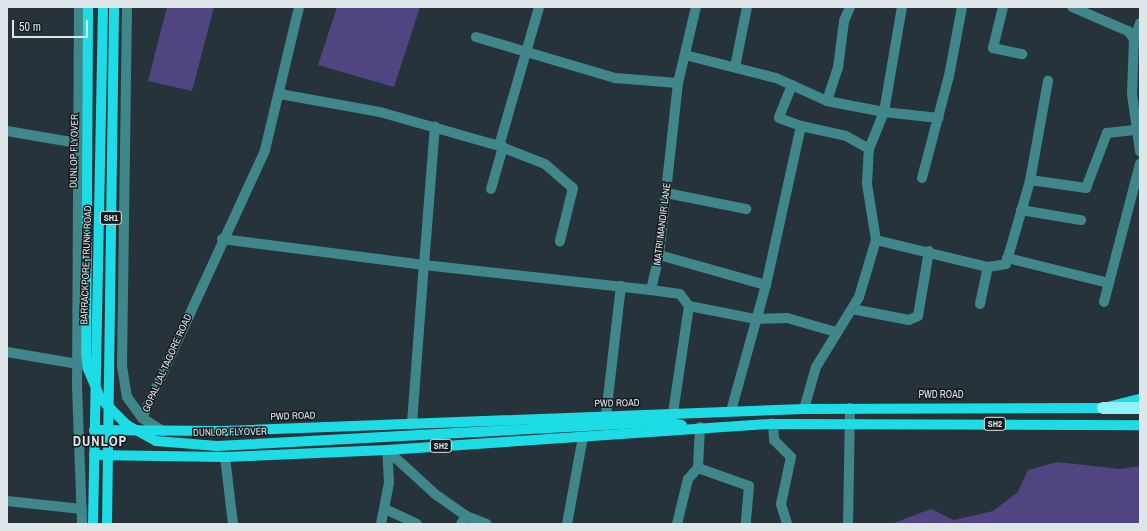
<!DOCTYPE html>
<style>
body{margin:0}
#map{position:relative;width:1147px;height:531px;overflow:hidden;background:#27333a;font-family:"Archivo Narrow",sans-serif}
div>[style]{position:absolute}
.water>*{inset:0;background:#504481}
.minor>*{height:10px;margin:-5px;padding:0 5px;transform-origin:5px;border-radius:5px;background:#40878b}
.major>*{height:10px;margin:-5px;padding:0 5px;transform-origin:5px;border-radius:5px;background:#1edce5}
.highway>*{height:12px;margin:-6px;padding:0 6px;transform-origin:6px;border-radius:6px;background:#8df3f8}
span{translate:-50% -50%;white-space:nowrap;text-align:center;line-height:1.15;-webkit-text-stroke:3px #151a1d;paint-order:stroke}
.shield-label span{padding:1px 3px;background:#151a1d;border:1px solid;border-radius:3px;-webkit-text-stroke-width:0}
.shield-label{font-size:9px;color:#dfe6ea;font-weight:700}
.street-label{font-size:10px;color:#dfe6ea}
.district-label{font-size:14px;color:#dfe6ea;font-weight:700;letter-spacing:1px}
.frame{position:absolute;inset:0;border:8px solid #dfe6ea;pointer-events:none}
.scale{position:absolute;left:12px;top:20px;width:76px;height:18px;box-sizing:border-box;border:2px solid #dfe6ea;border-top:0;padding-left:5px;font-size:12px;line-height:14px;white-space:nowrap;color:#dfe6ea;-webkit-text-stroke:3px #151a1d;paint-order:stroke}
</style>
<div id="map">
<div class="water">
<i style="clip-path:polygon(167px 7px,214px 7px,192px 91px,148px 81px)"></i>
<i style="clip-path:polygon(337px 7px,420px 7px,394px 87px,318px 65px)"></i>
<i style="clip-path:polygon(1057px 462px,1120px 469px,1140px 466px,1140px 524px,891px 524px,931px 509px,954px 520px,993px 511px,1018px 492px,1028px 470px)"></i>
</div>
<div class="minor">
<i style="left:79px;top:7px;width:379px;rotate:90.3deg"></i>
<i style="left:77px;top:386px;width:138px;rotate:87.9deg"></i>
<i style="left:127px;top:7px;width:359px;rotate:90.8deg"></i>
<i style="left:122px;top:366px;width:31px;rotate:81deg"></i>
<i style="left:127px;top:397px;width:26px;rotate:54deg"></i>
<i style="left:142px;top:418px;width:25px;rotate:32deg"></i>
<i style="left:1003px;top:7px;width:42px;rotate:103.7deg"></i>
<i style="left:993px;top:48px;width:30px;rotate:12deg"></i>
<i style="left:1072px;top:7px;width:61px;rotate:23.2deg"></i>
<i style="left:1128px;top:31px;width:10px;rotate:53deg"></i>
<i style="left:1134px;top:39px;width:55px;rotate:92.1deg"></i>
<i style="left:1132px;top:94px;width:58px;rotate:82deg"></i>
<i style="left:476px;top:37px;width:145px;rotate:16.4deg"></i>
<i style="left:615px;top:78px;width:63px;rotate:4.5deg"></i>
<i style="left:1134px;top:39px;width:17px;rotate:-69deg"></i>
<i style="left:685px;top:55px;width:94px;rotate:14.2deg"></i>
<i style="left:776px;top:78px;width:56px;rotate:24.3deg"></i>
<i style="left:827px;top:101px;width:58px;rotate:10.9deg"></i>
<i style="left:884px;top:112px;width:107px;rotate:-80.3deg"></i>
<i style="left:735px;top:67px;width:61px;rotate:-78.7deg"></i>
<i style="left:792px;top:85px;width:35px;rotate:112deg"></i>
<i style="left:779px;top:118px;width:23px;rotate:20deg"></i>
<i style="left:280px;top:94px;width:102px;rotate:10.2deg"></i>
<i style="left:380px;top:112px;width:124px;rotate:15.9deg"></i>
<i style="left:499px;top:146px;width:145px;rotate:-73.9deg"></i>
<i style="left:827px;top:101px;width:35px;rotate:-72deg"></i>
<i style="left:838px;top:68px;width:47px;rotate:-82.7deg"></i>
<i style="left:844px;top:21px;width:15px;rotate:-67deg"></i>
<i style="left:7px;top:131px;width:71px;rotate:9.7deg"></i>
<i style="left:499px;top:146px;width:49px;rotate:21.4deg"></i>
<i style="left:545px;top:164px;width:37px;rotate:41deg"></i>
<i style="left:573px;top:188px;width:55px;rotate:103.8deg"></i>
<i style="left:922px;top:178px;width:106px;rotate:-75.2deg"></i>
<i style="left:949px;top:76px;width:70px;rotate:-79.3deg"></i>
<i style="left:1030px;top:180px;width:57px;rotate:8.1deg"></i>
<i style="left:1086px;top:188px;width:59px;rotate:-69.1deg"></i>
<i style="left:1107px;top:133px;width:28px;rotate:-6deg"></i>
<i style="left:491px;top:189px;width:44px;rotate:-74.1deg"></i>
<i style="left:666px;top:193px;width:82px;rotate:11.3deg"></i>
<i style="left:1021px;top:210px;width:61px;rotate:9.5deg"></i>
<i style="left:222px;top:239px;width:204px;rotate:7.3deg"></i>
<i style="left:424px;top:265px;width:139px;rotate:-85.5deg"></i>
<i style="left:876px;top:240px;width:115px;rotate:13.6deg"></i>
<i style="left:659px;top:255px;width:111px;rotate:15.7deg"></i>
<i style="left:1007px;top:258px;width:105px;rotate:13.8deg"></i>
<i style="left:1104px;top:302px;width:143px;rotate:-75.4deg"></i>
<i style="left:980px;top:304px;width:38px;rotate:-78deg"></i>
<i style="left:988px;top:267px;width:18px;rotate:-9deg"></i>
<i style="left:1006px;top:264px;width:86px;rotate:-73.9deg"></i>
<i style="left:1030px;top:181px;width:102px;rotate:-79.8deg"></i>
<i style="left:689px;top:306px;width:67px;rotate:11.1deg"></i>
<i style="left:755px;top:319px;width:32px;rotate:-2deg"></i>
<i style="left:787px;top:318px;width:51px;rotate:15.9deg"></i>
<i style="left:852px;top:309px;width:58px;rotate:10.9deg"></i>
<i style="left:909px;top:320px;width:10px;rotate:-24deg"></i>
<i style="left:918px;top:316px;width:66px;rotate:-80.4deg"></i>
<i style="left:7px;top:352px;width:78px;rotate:9.6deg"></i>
<i style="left:804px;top:409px;width:44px;rotate:-74.1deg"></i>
<i style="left:816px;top:367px;width:82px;rotate:-58.4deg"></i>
<i style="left:859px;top:297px;width:59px;rotate:-73.4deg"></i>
<i style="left:876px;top:240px;width:57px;rotate:-99.1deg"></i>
<i style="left:867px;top:184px;width:35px;rotate:-87deg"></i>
<i style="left:869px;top:149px;width:40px;rotate:-68deg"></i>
<i style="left:884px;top:112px;width:55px;rotate:6.2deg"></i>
<i style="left:731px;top:411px;width:131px;rotate:-74.5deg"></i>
<i style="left:766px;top:285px;width:163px;rotate:-77.6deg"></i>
<i style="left:801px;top:126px;width:46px;rotate:12.5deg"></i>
<i style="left:846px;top:136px;width:26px;rotate:29deg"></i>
<i style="left:673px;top:413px;width:108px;rotate:-81.5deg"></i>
<i style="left:689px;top:306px;width:15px;rotate:-127deg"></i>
<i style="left:680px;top:294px;width:29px;rotate:-172deg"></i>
<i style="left:651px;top:290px;width:36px;rotate:-77deg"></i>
<i style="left:659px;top:255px;width:173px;rotate:-83.7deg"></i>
<i style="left:678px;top:83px;width:78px;rotate:-76.7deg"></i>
<i style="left:606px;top:415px;width:130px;rotate:-83.4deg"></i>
<i style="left:142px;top:418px;width:295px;rotate:-65.3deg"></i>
<i style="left:265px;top:150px;width:147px;rotate:-76.6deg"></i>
<i style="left:412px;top:423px;width:158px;rotate:-85.7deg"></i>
<i style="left:424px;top:265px;width:228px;rotate:6.3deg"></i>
<i style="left:773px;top:424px;width:16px;rotate:86deg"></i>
<i style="left:774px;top:440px;width:24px;rotate:45deg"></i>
<i style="left:791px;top:457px;width:48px;rotate:102deg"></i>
<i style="left:781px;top:504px;width:21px;rotate:73deg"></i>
<i style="left:700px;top:427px;width:41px;rotate:92.8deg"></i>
<i style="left:698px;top:468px;width:54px;rotate:19.4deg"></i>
<i style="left:749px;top:486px;width:38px;rotate:95deg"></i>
<i style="left:387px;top:450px;width:65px;rotate:42.5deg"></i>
<i style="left:435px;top:494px;width:38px;rotate:35deg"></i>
<i style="left:466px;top:516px;width:9px;rotate:122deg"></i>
<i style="left:225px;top:457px;width:67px;rotate:83.2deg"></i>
<i style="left:7px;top:501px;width:75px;rotate:6.1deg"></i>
<i style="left:385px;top:509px;width:35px;rotate:25deg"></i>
<i style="left:466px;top:516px;width:22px;rotate:21deg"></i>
<i style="left:381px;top:524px;width:42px;rotate:-79deg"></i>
<i style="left:389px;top:483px;width:33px;rotate:-93deg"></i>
<i style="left:567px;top:524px;width:88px;rotate:-79.6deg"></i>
<i style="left:677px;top:524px;width:46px;rotate:-76.3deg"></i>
<i style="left:688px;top:479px;width:15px;rotate:-48deg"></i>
<i style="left:848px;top:524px;width:116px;rotate:-89deg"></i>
</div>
<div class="major">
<i style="left:88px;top:7px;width:346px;rotate:90.3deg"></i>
<i style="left:86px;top:353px;width:16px;rotate:83deg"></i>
<i style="left:88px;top:369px;width:33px;rotate:67deg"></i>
<i style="left:101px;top:399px;width:37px;rotate:45deg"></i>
<i style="left:127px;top:425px;width:33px;rotate:29deg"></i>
<i style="left:156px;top:441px;width:61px;rotate:4.7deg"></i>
<i style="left:217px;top:446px;width:448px;rotate:-3.1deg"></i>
<i style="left:664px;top:422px;width:18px;rotate:9deg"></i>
<i style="left:94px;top:430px;width:129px;rotate:0.4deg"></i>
<i style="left:223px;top:431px;width:581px;rotate:-2.17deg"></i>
<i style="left:804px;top:409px;width:299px;rotate:-0.2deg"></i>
<i style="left:1103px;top:408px;width:38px;rotate:-14deg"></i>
<i style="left:94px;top:455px;width:131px;rotate:0.9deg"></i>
<i style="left:225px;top:457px;width:162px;rotate:-2.5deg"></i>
<i style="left:387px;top:450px;width:387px;rotate:-3.9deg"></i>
<i style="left:773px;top:424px;width:367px;rotate:0.2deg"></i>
<i style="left:93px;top:524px;width:517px;rotate:-88.89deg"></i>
<i style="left:107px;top:524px;width:517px;rotate:-89.22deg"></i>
</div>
<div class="highway">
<i style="left:1103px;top:408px;width:37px"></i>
</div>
<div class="shield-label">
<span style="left:111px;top:218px">SH1</span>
<span style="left:995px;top:424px">SH2</span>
<span style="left:441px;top:446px">SH2</span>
</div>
<div class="street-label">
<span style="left:74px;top:151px;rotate:-89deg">DUNLOP FLYOVER</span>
<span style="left:662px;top:224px;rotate:-83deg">MATRI MANDIR LANE</span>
<span style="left:86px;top:265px;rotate:-88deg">BARRACKPORE TRUNK ROAD</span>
<span style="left:167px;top:363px;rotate:-66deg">GOPAL LAL TAGORE ROAD</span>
<span style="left:941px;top:395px">PWD ROAD</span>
<span style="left:617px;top:403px;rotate:-1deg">PWD ROAD</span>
<span style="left:293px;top:416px;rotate:-2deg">PWD ROAD</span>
<span style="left:230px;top:432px;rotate:-1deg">DUNLOP FLYOVER</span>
</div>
<div class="district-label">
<span style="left:100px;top:441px">DUNLOP</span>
</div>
<div class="frame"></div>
<div class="scale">50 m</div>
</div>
